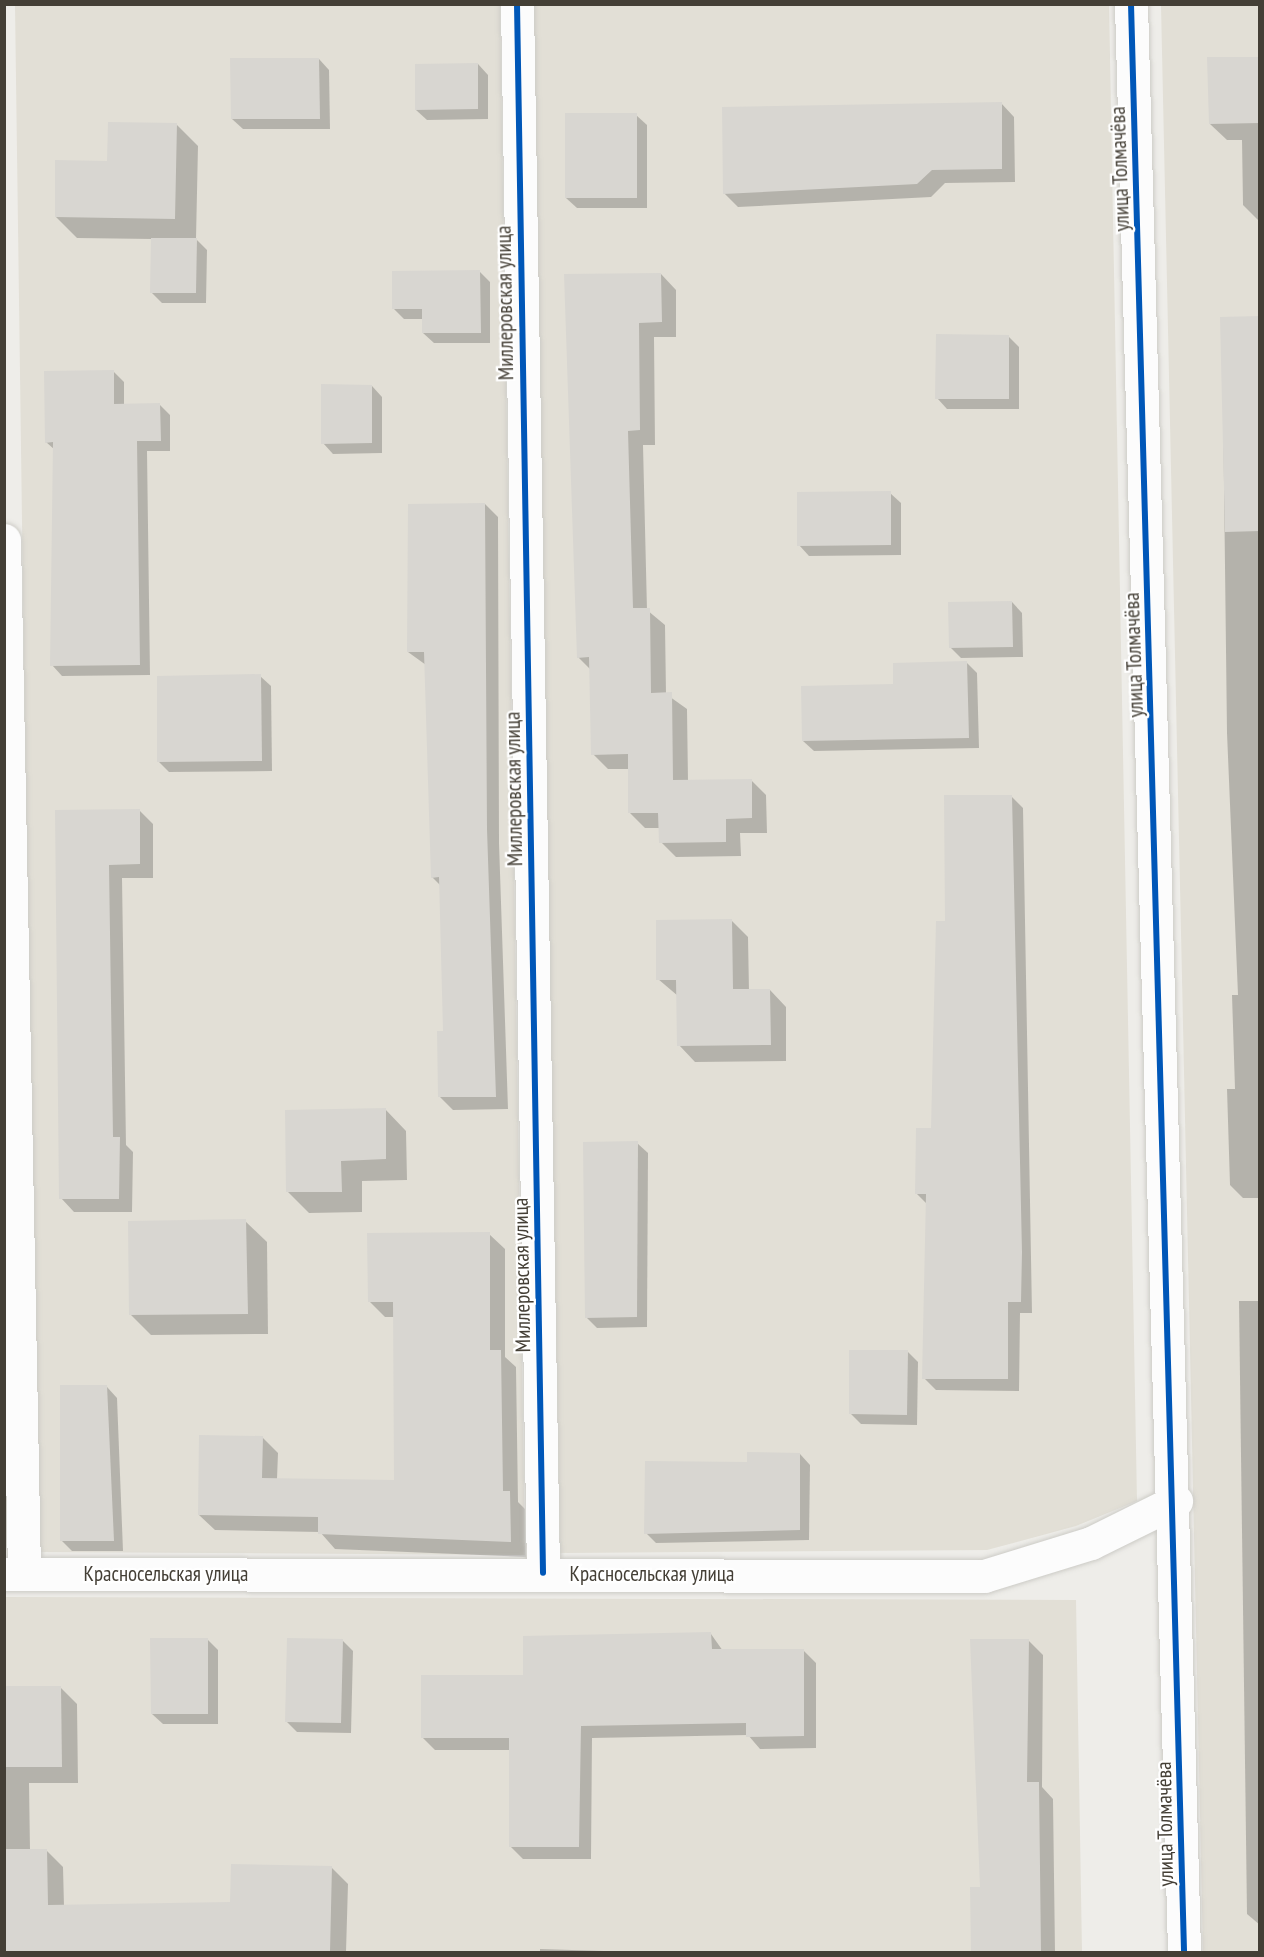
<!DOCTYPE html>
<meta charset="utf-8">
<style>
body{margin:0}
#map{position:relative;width:1264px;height:1957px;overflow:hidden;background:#eeede9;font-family:"PT Sans Narrow",sans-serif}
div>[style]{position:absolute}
.residential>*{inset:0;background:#e2dfd6}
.shadow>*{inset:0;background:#0003}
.building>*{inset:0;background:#d8d6d1}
.roads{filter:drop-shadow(0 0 2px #cccbc6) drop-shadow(0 0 2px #cccbc6)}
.minor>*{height:33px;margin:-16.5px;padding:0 16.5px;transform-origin:16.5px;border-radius:16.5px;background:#fcfcfc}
.cycleway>*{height:6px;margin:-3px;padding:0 3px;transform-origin:3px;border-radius:3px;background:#0057b8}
span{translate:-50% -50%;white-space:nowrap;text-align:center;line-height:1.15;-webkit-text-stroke:4.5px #fff;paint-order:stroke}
.street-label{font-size:21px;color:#443f36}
.frame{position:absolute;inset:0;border:6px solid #443f36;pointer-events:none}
</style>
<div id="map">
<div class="residential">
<i style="clip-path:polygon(15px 5px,500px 5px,525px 1555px,36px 1552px)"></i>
<i style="clip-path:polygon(532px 5px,1109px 5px,1137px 1501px,1076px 1526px,987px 1550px,560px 1553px)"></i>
<i style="clip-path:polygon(1161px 5px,1259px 5px,1259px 1952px,1203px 1952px)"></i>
<i style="clip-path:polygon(5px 1597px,1076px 1600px,1082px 1952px,5px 1952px)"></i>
</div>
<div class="shadow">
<i style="clip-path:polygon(1260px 58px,1260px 222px,1243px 205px,1242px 140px,1227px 140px,1210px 124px)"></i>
<i style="clip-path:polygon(319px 59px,329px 70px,330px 129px,243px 129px,232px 119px)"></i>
<i style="clip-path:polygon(478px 64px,488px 75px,488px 119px,427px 120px,416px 110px)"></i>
<i style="clip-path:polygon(1001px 103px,1014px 117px,1015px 182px,945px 183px,931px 197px,738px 207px,724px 193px)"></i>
<i style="clip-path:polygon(636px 115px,647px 125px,647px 208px,577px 208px,566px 198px)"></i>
<i style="clip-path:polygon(177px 125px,198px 146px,196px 239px,207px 250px,206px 303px,162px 303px,151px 292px,152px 239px,77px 238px,56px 217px,109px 162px)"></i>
<i style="clip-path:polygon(480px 272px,490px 282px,490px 343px,434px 343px,423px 333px,423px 319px,404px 319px,394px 309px)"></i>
<i style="clip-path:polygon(661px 274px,676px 290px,676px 337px,654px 337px,655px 445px,643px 445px,647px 610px,665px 625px,666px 694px,687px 709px,688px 781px,751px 780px,766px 795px,767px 833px,740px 833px,741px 856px,676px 857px,661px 842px,660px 828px,645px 828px,630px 813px,630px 769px,608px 769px,593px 754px,591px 670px,578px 657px,565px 275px)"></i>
<i style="clip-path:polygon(1222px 318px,1260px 318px,1260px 1198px,1243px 1198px,1230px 1185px,1227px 1089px,1235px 1089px,1232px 995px,1238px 995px,1227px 733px)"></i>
<i style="clip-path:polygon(1008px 336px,1019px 347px,1019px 409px,947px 409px,937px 398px)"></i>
<i style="clip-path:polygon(113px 371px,124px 382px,124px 405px,160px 405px,170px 415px,170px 451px,147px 451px,150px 675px,62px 676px,52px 665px,55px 450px,46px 442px)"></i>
<i style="clip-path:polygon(372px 386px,382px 397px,382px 453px,333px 454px,323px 443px)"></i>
<i style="clip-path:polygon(890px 493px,901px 503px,901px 555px,809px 556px,799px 545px)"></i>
<i style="clip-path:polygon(485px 504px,498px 517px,499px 843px,508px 1109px,453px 1110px,440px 1097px,444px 1032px,440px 885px,432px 877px,426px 665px,408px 652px)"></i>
<i style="clip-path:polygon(1012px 602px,1022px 613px,1023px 657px,961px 658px,950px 647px)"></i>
<i style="clip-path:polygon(966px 662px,977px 673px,979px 748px,814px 751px,803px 741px,895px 686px)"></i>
<i style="clip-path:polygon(260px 676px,271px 686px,272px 771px,169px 772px,159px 762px)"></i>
<i style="clip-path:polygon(1011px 796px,1023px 808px,1032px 1313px,1020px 1313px,1019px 1391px,936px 1390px,924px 1378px,927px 1204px,916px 1193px,932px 1130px,946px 922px)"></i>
<i style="clip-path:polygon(140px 811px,153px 824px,153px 878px,122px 878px,126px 1145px,133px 1152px,132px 1212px,74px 1212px,61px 1198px,57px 812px)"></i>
<i style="clip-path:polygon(732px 921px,748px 937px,749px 991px,770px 990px,786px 1007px,786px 1061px,695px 1062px,679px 1045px,678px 996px,658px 979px)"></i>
<i style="clip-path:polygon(385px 1109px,406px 1131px,407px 1180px,362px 1181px,362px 1212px,309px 1213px,288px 1192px)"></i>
<i style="clip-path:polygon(637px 1143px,648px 1153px,647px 1327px,597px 1328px,586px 1317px)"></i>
<i style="clip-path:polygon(245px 1221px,267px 1242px,268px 1334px,151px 1335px,130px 1314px)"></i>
<i style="clip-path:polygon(489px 1234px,505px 1249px,505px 1357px,516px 1367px,518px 1502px,525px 1509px,526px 1557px,335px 1549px,320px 1532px,215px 1530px,199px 1515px,262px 1437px,278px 1453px,277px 1479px,396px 1481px,395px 1317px,385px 1317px,369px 1301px)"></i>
<i style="clip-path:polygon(1239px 1301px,1260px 1301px,1260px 1925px,1247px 1914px)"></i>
<i style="clip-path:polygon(907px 1351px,918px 1362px,917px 1425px,861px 1424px,851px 1414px)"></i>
<i style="clip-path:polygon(107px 1387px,117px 1398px,123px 1551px,72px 1551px,61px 1540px)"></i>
<i style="clip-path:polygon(800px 1454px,810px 1465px,809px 1540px,656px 1543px,646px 1533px)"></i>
<i style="clip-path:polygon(711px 1634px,723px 1651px,803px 1650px,816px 1663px,816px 1748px,760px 1749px,748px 1735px,592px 1738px,591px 1859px,523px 1859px,510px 1846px,510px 1750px,435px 1750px,422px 1737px,525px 1676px)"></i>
<i style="clip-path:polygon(207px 1639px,218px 1650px,218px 1724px,163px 1724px,152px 1714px)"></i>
<i style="clip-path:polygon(342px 1640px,353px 1651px,351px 1733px,297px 1732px,287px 1722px)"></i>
<i style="clip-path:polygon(1028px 1640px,1043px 1655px,1042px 1787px,1053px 1799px,1055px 1952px,973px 1952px)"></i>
<i style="clip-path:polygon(4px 1687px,60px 1687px,77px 1704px,78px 1783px,29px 1783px,30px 1850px,46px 1850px,63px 1867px,64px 1906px,232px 1904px,331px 1867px,348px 1884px,346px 1952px,4px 1952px)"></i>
<i style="clip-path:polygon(540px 1949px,604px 1951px,605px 1952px,540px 1952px)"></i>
</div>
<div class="building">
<i style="clip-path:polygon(1207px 57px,1260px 57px,1260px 123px,1209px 124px)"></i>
<i style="clip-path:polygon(230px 58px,319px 58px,320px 119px,231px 119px)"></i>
<i style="clip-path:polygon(478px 63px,478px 109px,415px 110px,415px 64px)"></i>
<i style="clip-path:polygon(1002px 102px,1002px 169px,932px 170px,917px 184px,723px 194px,722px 107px)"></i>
<i style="clip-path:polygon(565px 113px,637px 113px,637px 198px,565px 198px)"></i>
<i style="clip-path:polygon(108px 122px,177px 123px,175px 219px,55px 217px,55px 160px,107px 161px)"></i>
<i style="clip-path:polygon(151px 238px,197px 238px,196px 293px,150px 293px)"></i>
<i style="clip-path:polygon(480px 270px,481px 333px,422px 333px,422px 309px,392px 309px,392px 271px)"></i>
<i style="clip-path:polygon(661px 273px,662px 322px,639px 323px,640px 430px,628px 431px,633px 608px,650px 608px,651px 693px,672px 692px,673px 780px,752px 779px,752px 818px,726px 819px,726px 842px,659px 843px,658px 813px,628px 813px,628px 754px,591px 755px,589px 657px,577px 658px,564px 274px)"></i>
<i style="clip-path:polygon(1260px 316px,1260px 531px,1225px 532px,1220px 317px)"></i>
<i style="clip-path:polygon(936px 334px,1009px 335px,1009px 399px,935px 399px)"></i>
<i style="clip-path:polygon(114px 370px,114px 404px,160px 403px,161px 441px,137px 441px,140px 665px,50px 666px,53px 442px,45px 443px,44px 371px)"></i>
<i style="clip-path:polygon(321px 384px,372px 385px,372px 443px,321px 444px)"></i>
<i style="clip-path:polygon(891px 491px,891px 545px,797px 546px,797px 492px)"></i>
<i style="clip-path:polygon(485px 503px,487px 829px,496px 1097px,438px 1097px,437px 1031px,443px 1031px,439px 877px,431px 878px,424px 652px,407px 652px,408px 504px)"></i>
<i style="clip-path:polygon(1012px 601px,1013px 647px,949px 648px,948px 602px)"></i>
<i style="clip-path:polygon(967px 661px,969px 738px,802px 741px,801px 686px,893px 684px,893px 663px)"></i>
<i style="clip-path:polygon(261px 674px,262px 761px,157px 762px,157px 676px)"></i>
<i style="clip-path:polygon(944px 795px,1012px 795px,1022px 1252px,1021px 1302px,1008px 1302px,1008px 1379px,922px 1379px,926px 1194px,915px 1194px,916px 1128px,931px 1128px,936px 921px,945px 921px)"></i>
<i style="clip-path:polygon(140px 809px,140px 864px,109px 865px,113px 1137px,120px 1137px,119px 1199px,59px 1199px,55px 810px)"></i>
<i style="clip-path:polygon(732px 919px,733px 989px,770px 989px,771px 1045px,677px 1046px,676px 980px,656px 980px,656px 920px)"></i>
<i style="clip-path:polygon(386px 1108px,386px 1159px,341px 1161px,342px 1192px,286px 1192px,285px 1110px)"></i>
<i style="clip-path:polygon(638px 1141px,637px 1317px,585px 1318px,583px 1142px)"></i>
<i style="clip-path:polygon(246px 1219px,248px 1314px,129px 1315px,128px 1221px)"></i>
<i style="clip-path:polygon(490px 1232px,490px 1350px,501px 1350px,503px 1491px,510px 1491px,511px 1542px,318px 1534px,318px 1517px,198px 1515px,199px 1435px,263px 1436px,262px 1478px,394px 1480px,393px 1302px,368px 1302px,367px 1233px)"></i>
<i style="clip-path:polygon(849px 1350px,908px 1350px,907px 1415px,849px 1414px)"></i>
<i style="clip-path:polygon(60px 1385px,107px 1385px,114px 1541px,60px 1541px)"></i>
<i style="clip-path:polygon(747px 1452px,800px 1453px,800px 1530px,644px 1534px,645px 1461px,747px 1462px)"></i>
<i style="clip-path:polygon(711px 1632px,712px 1649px,804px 1649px,804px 1736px,746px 1737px,746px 1723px,581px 1726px,579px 1847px,509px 1847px,509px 1738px,421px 1738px,421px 1675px,523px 1675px,523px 1636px)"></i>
<i style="clip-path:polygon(150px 1638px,208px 1638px,208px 1714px,151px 1714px)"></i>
<i style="clip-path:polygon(287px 1638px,343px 1639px,341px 1723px,285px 1722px)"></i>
<i style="clip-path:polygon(970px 1639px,1029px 1639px,1027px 1782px,1039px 1782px,1041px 1953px,971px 1953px,970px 1887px,980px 1887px)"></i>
<i style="clip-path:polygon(4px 1686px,61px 1686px,62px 1767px,4px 1767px)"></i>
<i style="clip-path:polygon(4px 1849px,47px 1849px,48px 1905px,230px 1902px,231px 1864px,332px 1866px,330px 1952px,4px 1953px)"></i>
</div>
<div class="roads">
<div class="minor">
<i style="left:517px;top:4px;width:1569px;rotate:89.05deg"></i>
<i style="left:1131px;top:4px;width:1949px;rotate:88.44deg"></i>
<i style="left:4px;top:540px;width:1034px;rotate:88.89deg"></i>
<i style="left:4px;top:1574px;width:980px;rotate:0.12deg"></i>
<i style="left:984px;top:1576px;width:112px;rotate:-17.1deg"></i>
<i style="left:1091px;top:1543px;width:95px;rotate:-26.3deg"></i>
</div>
</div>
<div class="cycleway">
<i style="left:517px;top:4px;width:1569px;rotate:89.05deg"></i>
<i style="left:1131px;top:4px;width:1949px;rotate:88.44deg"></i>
</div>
<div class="street-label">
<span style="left:1120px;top:169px;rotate:-92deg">улица Толмачёва</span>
<span style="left:505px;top:303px;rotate:-91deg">Миллеровская улица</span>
<span style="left:1134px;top:655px;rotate:-92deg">улица Толмачёва</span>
<span style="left:514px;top:789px;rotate:-91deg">Миллеровская улица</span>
<span style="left:522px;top:1275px;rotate:-91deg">Миллеровская улица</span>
<span style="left:166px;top:1574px">Красносельская улица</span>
<span style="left:652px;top:1574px">Красносельская улица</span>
<span style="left:1165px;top:1824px;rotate:-91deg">улица Толмачёва</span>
</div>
<div class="frame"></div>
</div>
